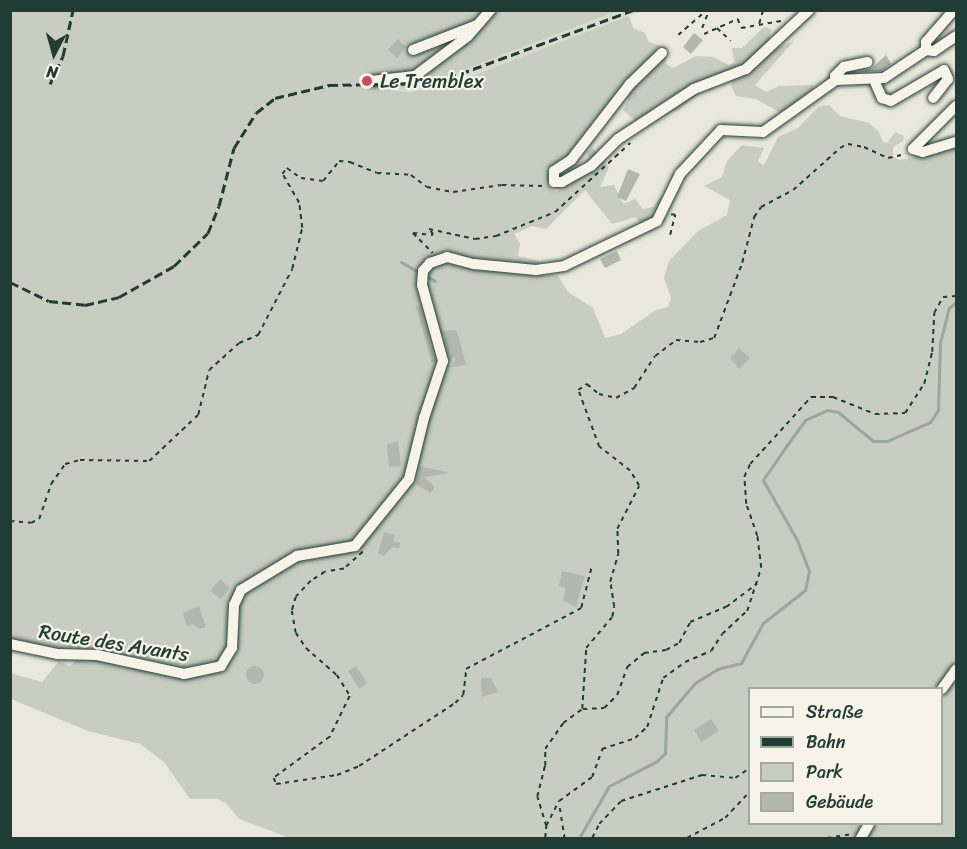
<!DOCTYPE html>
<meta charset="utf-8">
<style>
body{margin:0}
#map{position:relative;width:967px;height:849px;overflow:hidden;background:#eae8dd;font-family:Sriracha,sans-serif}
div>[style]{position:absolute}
.built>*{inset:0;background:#d9dacf}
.green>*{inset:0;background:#c8ccc1}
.stream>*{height:3px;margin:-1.5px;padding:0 1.5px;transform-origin:1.5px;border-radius:1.5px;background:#9ca69c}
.building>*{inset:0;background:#b2b8ae}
.round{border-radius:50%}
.path>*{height:1.5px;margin-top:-0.75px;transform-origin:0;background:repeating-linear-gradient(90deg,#1f3d34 0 4.5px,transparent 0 9px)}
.roads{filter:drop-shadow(0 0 2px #1f3d34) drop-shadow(0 0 2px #1f3d34)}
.minor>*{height:10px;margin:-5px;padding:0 5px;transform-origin:5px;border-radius:5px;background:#f7f3e8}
.rail>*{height:3px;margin-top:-1.5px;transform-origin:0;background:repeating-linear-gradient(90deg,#1f3d34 0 9px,transparent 0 13.5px)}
.dots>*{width:16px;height:16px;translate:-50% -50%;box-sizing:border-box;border:3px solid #f7f3e8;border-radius:50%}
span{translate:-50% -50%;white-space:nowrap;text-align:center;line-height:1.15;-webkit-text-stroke:4.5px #f7f3e8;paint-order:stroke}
.poi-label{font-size:20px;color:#1f3d34}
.left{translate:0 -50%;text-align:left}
.street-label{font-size:20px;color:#1f3d34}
.frame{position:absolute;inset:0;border:12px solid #1f3d34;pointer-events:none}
.legend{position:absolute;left:748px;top:687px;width:195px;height:138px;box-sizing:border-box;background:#f7f3e8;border:2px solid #a1aaa0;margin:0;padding:8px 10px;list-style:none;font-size:18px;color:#1f3d34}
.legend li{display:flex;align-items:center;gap:12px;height:30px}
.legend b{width:30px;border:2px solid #a1aaa0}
.north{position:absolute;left:24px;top:24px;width:60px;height:60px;-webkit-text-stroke:4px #f7f3e8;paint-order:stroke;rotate:186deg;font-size:16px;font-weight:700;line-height:24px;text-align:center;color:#1f3d34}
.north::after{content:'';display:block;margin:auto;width:21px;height:27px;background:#1f3d34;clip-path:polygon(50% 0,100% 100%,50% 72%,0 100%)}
</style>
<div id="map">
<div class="built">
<i style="clip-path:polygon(617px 11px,643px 11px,441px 88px,407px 92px,378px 83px,420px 81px,450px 75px)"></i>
</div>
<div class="green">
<i style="clip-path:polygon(evenodd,11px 11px,617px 11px,450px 75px,420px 81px,379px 83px,390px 89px,407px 92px,441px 88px,629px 16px,633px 28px,645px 33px,649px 42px,666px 48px,666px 64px,673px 68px,696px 56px,713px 57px,729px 65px,734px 63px,732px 48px,742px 48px,764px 27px,771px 29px,769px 41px,773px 49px,794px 41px,755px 85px,766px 92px,779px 86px,814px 85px,812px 91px,783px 114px,756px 99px,736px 96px,731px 86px,733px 78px,707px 87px,677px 111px,657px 112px,652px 120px,636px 121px,623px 110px,628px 101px,628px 88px,558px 171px,549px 186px,556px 192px,565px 187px,590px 160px,587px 153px,592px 147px,609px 167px,600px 187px,614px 185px,623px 204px,635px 199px,643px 209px,653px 207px,661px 196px,657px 215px,640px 225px,636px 217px,612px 224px,585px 190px,546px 229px,532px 226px,514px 234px,520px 244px,518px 256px,539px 261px,541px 274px,558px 276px,568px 292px,593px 308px,605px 338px,621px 334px,656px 310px,668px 307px,671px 298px,664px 278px,669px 261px,698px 231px,727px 215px,730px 200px,704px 186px,722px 177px,727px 161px,742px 145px,764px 148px,758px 162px,764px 165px,778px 137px,798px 128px,819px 106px,829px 105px,840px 116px,869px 123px,879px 132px,883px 142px,887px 143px,895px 132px,904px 136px,903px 141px,893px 147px,893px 156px,899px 160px,956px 148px,956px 838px,290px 838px,239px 819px,226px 803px,217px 799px,190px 799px,164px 762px,140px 744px,88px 731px,11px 699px,10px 673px,42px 682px,59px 661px,70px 666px,79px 657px,11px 647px,11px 11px,750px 688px,942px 688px,942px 824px,750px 824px,750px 688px)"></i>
</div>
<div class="stream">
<i style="left:401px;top:262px;width:22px;rotate:30deg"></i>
<i style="left:426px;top:276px;width:10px;rotate:29deg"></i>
<i style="left:579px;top:838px;width:60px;rotate:-60deg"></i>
<i style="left:609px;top:786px;width:54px;rotate:-27.5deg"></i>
<i style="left:657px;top:761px;width:11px;rotate:-45deg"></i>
<i style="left:665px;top:753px;width:36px;rotate:-88deg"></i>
<i style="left:666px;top:717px;width:45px;rotate:-49.5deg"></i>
<i style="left:695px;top:683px;width:26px;rotate:-32deg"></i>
<i style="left:717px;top:669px;width:25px;rotate:-14deg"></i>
<i style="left:741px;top:663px;width:46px;rotate:-61.2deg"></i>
<i style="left:763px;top:623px;width:53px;rotate:-38.2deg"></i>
<i style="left:805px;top:590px;width:19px;rotate:-78deg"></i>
<i style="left:809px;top:571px;width:33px;rotate:-111deg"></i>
<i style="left:797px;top:540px;width:69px;rotate:-119.5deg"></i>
<i style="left:763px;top:480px;width:42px;rotate:-55.6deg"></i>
<i style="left:787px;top:445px;width:31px;rotate:-54deg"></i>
<i style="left:805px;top:420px;width:24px;rotate:-24deg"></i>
<i style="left:827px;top:410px;width:11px;rotate:10deg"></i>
<i style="left:838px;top:412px;width:45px;rotate:39.6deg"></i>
<i style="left:873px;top:441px;width:14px"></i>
<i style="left:887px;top:441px;width:47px;rotate:-23.8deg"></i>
<i style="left:930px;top:422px;width:14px;rotate:-56deg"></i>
<i style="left:938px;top:410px;width:67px;rotate:-88.3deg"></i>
<i style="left:940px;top:343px;width:36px;rotate:-76deg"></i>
<i style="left:949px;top:308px;width:9px;rotate:-41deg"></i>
</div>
<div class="building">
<i style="clip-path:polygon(694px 33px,703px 40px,691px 54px,683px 47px)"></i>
<i style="clip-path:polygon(398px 39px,406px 47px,397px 58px,388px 50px)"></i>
<i style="clip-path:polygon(886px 55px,891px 64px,882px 71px,858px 72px,872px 68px)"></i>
<i style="clip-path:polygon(628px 169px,640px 174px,626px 201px,617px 197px)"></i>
<i style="clip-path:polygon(617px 251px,621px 260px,605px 268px,600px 259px)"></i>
<i style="clip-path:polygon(420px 305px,435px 361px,432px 364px,416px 307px)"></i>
<i style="clip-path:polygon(451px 330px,457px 331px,466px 365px,452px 367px,456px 357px,450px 359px,443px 332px)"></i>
<i style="clip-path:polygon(739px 348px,750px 358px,739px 369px,730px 358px)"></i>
<i style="clip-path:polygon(398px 441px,401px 466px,389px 467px,387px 445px)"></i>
<i style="clip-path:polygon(420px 466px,449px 473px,424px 477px,435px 487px,430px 493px,416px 484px)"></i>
<i style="clip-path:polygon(384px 532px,395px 535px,393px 541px,400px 543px,399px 548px,392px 547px,384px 556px,378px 554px)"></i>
<i style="clip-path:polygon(562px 571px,585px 576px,576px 607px,563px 600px,566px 588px,559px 586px)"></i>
<i style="clip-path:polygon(220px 579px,230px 588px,221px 599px,210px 591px)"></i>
<i style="clip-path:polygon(199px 606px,206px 627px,199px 629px,193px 624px,187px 626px,183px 613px)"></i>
<i class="round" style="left:246px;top:666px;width:18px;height:18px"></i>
<i style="clip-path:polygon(356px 666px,367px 683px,359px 689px,348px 671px)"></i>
<i style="clip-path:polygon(481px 678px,491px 678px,498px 692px,482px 697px)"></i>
<i style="clip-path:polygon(711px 719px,719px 731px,701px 742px,694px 730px)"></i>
</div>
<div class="path">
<i style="left:759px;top:24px;width:15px;rotate:-74deg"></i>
<i style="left:702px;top:28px;width:19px;rotate:-69deg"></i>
<i style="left:717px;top:28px;width:19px;rotate:43deg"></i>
<i style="left:704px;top:34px;width:37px;rotate:-24deg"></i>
<i style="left:738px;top:19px;width:9px;rotate:72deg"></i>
<i style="left:741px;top:28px;width:41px;rotate:-9.9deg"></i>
<i style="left:678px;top:35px;width:38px;rotate:-41deg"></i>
<i style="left:413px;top:233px;width:20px;rotate:6deg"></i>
<i style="left:433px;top:235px;width:7px;rotate:-124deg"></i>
<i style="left:429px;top:229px;width:47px;rotate:12.3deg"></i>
<i style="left:475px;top:239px;width:21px;rotate:-8deg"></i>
<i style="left:496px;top:236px;width:64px;rotate:-22.1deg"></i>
<i style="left:555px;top:212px;width:102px;rotate:-42.6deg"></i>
<i style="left:413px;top:233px;width:28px;rotate:45deg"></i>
<i style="left:670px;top:235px;width:21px;rotate:-76deg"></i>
<i style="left:675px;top:215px;width:4px;rotate:180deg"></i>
<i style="left:10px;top:521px;width:21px;rotate:5deg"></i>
<i style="left:31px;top:523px;width:9px;rotate:-27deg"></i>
<i style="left:39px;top:519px;width:37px;rotate:-71deg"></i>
<i style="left:51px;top:484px;width:24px;rotate:-55deg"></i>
<i style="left:65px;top:464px;width:16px;rotate:-15deg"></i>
<i style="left:80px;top:460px;width:69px;rotate:0.8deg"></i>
<i style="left:149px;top:461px;width:67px;rotate:-43.2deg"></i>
<i style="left:198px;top:415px;width:46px;rotate:-76.3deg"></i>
<i style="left:209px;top:370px;width:40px;rotate:-42deg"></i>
<i style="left:239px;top:343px;width:21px;rotate:-23deg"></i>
<i style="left:258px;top:335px;width:74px;rotate:-62.7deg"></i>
<i style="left:292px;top:269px;width:42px;rotate:-76.3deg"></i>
<i style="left:302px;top:228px;width:25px;rotate:-97deg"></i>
<i style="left:299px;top:203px;width:34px;rotate:-120deg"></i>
<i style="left:282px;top:174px;width:8px;rotate:-50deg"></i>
<i style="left:287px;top:168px;width:17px;rotate:36deg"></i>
<i style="left:301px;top:178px;width:22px;rotate:8deg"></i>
<i style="left:323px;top:181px;width:26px;rotate:-51deg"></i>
<i style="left:339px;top:161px;width:11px;rotate:5deg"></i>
<i style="left:350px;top:162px;width:29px;rotate:22deg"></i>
<i style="left:377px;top:173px;width:34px;rotate:3deg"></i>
<i style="left:411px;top:175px;width:20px;rotate:37deg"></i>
<i style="left:427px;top:187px;width:26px;rotate:11deg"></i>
<i style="left:453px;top:192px;width:49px;rotate:-8.1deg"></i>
<i style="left:502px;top:185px;width:42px;rotate:1.4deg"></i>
<i style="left:363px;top:552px;width:25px;rotate:138deg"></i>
<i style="left:344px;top:569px;width:19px;rotate:171deg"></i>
<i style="left:325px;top:572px;width:17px;rotate:147deg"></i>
<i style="left:311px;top:581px;width:22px;rotate:133deg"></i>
<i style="left:296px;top:597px;width:15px;rotate:106deg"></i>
<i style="left:292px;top:611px;width:22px;rotate:80deg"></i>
<i style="left:296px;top:633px;width:18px;rotate:56deg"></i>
<i style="left:306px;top:648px;width:41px;rotate:41.1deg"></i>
<i style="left:337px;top:675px;width:25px;rotate:58deg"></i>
<i style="left:350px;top:696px;width:46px;rotate:116deg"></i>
<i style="left:330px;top:737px;width:69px;rotate:143.8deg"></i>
<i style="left:274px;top:778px;width:6px;rotate:72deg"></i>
<i style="left:276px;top:784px;width:62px;rotate:-8.4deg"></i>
<i style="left:337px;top:775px;width:24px;rotate:-22deg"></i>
<i style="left:359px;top:766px;width:115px;rotate:-33.3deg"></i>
<i style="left:455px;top:703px;width:11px;rotate:-45deg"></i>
<i style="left:463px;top:695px;width:26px;rotate:-83deg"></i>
<i style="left:466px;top:669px;width:130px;rotate:-27.9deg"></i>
<i style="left:581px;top:608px;width:44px;rotate:-75.7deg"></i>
<i style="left:583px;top:709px;width:21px;rotate:-3deg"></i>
<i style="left:604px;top:708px;width:18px;rotate:-45deg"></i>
<i style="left:617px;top:695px;width:30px;rotate:-70deg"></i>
<i style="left:627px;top:667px;width:22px;rotate:-39deg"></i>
<i style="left:644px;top:653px;width:22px;rotate:-8deg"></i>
<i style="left:666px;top:650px;width:15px;rotate:-28deg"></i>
<i style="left:679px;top:643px;width:24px;rotate:-62deg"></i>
<i style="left:690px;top:622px;width:39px;rotate:-23deg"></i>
<i style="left:726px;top:607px;width:39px;rotate:-37deg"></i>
<i style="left:560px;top:808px;width:30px;rotate:81deg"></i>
<i style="left:546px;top:826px;width:30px;rotate:-107deg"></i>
<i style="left:537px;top:797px;width:32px;rotate:-76deg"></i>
<i style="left:545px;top:766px;width:17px;rotate:-90deg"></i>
<i style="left:545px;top:749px;width:32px;rotate:-55deg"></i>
<i style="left:563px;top:723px;width:24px;rotate:-36deg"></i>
<i style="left:582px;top:709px;width:61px;rotate:-86.2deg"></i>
<i style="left:586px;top:648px;width:40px;rotate:-50deg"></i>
<i style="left:612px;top:617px;width:10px;rotate:-79deg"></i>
<i style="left:614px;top:607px;width:25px;rotate:-99deg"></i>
<i style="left:610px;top:582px;width:29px;rotate:-74deg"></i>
<i style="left:618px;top:554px;width:25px;rotate:-92deg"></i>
<i style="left:617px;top:529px;width:48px;rotate:-62.9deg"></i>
<i style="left:639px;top:486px;width:17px;rotate:-121deg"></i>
<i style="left:630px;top:471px;width:39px;rotate:-142deg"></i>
<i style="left:599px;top:447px;width:61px;rotate:-110.2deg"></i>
<i style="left:578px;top:390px;width:11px;rotate:-34deg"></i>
<i style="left:587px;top:384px;width:16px;rotate:40deg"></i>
<i style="left:599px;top:394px;width:17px;rotate:13deg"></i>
<i style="left:616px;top:398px;width:21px;rotate:-29deg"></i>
<i style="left:634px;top:388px;width:38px;rotate:-57deg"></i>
<i style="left:655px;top:356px;width:26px;rotate:-37deg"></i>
<i style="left:676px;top:340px;width:24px;rotate:5deg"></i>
<i style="left:700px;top:342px;width:15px;rotate:-16deg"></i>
<i style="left:714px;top:338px;width:80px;rotate:-69.5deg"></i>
<i style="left:742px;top:263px;width:48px;rotate:-75.4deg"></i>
<i style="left:754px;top:217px;width:12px;rotate:-55deg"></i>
<i style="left:761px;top:207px;width:36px;rotate:-28deg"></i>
<i style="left:793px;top:190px;width:63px;rotate:-41.8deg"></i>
<i style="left:840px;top:148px;width:9px;rotate:-27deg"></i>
<i style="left:848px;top:144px;width:16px;rotate:11deg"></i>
<i style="left:864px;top:147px;width:26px;rotate:25deg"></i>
<i style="left:888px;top:158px;width:18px;rotate:-13deg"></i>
<i style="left:545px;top:838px;width:12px;rotate:-85deg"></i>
<i style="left:546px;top:826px;width:28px;rotate:-63deg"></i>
<i style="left:559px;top:801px;width:41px;rotate:-36deg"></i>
<i style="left:592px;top:777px;width:30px;rotate:-70deg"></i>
<i style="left:602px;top:749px;width:35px;rotate:-18deg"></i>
<i style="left:635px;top:738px;width:16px;rotate:-43deg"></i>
<i style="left:647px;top:727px;width:52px;rotate:-71.9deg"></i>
<i style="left:663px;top:678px;width:27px;rotate:-36deg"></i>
<i style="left:685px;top:662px;width:28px;rotate:-23deg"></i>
<i style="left:711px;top:651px;width:20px;rotate:-57deg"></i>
<i style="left:722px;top:634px;width:34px;rotate:-43deg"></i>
<i style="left:747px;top:611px;width:45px;rotate:-72deg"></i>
<i style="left:761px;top:568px;width:32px;rotate:-97deg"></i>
<i style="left:757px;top:536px;width:34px;rotate:-109deg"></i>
<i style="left:746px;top:504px;width:27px;rotate:-94deg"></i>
<i style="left:744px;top:477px;width:14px;rotate:-65deg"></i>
<i style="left:750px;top:464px;width:91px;rotate:-47.7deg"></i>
<i style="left:811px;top:397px;width:22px"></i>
<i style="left:833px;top:397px;width:45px;rotate:22deg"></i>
<i style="left:875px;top:414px;width:30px;rotate:-2deg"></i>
<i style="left:905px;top:413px;width:35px;rotate:-57deg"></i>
<i style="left:924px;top:384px;width:33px;rotate:-76deg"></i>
<i style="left:932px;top:352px;width:39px;rotate:-87deg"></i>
<i style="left:934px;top:313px;width:18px;rotate:-61deg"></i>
<i style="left:943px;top:297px;width:13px;rotate:-4deg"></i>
<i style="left:592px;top:838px;width:16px;rotate:-63deg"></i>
<i style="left:599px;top:824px;width:32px;rotate:-46deg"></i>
<i style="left:621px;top:801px;width:85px;rotate:-17.8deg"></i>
<i style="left:702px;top:775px;width:33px;rotate:5deg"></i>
<i style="left:735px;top:778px;width:18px;rotate:-34deg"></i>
<i style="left:687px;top:838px;width:43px;rotate:-27.8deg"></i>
<i style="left:725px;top:818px;width:37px;rotate:-47deg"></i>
<i style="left:827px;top:838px;width:26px;rotate:-9deg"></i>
</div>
<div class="roads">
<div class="minor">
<i style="left:413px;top:50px;width:69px;rotate:-21.3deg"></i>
<i style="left:926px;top:50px;width:8px;rotate:-90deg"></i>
<i style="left:926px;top:42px;width:43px;rotate:-48.8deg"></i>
<i style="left:926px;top:50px;width:8px;rotate:7deg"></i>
<i style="left:934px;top:51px;width:27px;rotate:-34deg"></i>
<i style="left:662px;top:53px;width:45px;rotate:135.9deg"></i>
<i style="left:630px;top:84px;width:96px;rotate:127.8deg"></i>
<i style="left:571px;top:160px;width:20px;rotate:147deg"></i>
<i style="left:554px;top:171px;width:11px;rotate:90deg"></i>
<i style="left:554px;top:182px;width:8px"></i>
<i style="left:562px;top:182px;width:33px;rotate:-29deg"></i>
<i style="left:591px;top:166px;width:38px;rotate:-45deg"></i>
<i style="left:618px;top:139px;width:91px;rotate:-33.3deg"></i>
<i style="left:694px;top:89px;width:56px;rotate:-21deg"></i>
<i style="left:746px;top:69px;width:86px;rotate:-43.1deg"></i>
<i style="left:836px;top:80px;width:4px;rotate:-104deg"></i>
<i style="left:835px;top:76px;width:13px;rotate:-45deg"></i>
<i style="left:844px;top:67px;width:24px;rotate:-12deg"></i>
<i style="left:874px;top:80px;width:20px;rotate:66deg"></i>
<i style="left:882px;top:98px;width:9px;rotate:18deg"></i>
<i style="left:891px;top:101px;width:61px;rotate:-30.3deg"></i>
<i style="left:944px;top:70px;width:10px;rotate:66deg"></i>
<i style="left:948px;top:79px;width:24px;rotate:128deg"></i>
<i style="left:371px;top:81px;width:44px;rotate:-6.5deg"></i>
<i style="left:415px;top:76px;width:66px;rotate:-37deg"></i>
<i style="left:468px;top:36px;width:35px;rotate:-49deg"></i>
<i style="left:956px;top:106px;width:61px;rotate:135deg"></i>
<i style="left:913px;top:149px;width:10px;rotate:17deg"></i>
<i style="left:923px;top:152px;width:34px;rotate:-17deg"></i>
<i style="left:10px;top:644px;width:48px;rotate:12deg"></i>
<i style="left:57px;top:654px;width:40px;rotate:1.4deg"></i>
<i style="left:97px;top:655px;width:89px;rotate:12.3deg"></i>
<i style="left:184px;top:674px;width:38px;rotate:-12deg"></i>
<i style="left:221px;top:666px;width:21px;rotate:-59deg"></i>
<i style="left:232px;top:648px;width:43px;rotate:-87.3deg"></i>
<i style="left:234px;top:605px;width:17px;rotate:-65deg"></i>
<i style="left:241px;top:590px;width:66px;rotate:-31.3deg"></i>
<i style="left:297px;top:556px;width:59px;rotate:-9.8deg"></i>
<i style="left:355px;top:546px;width:86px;rotate:-51.1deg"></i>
<i style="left:409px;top:479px;width:63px;rotate:-76.2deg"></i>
<i style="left:424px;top:418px;width:60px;rotate:-71.6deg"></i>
<i style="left:443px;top:361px;width:79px;rotate:-105.4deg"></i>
<i style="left:422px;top:285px;width:14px;rotate:-86deg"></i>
<i style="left:423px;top:271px;width:11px;rotate:-49deg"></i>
<i style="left:430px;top:263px;width:18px;rotate:-19deg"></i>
<i style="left:447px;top:257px;width:28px;rotate:15deg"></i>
<i style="left:474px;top:264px;width:62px;rotate:5.5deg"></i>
<i style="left:536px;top:270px;width:28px;rotate:-8deg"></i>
<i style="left:564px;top:266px;width:103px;rotate:-25.8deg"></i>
<i style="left:657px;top:221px;width:52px;rotate:-63.9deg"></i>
<i style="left:680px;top:174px;width:60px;rotate:-47deg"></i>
<i style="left:721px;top:130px;width:42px;rotate:2.7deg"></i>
<i style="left:763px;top:132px;width:90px;rotate:-35.5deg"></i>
<i style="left:836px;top:80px;width:48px;rotate:-2.4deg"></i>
<i style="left:884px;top:78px;width:50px;rotate:-33.7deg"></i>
<i style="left:942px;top:689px;width:24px;rotate:-54deg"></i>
<i style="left:861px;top:838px;width:16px;rotate:-60deg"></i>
</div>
</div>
<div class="rail">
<i style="left:50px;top:84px;width:31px;rotate:-65deg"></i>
<i style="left:63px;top:56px;width:47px;rotate:-77.7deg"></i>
<i style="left:10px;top:282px;width:43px;rotate:26deg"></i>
<i style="left:49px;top:301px;width:36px;rotate:6deg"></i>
<i style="left:85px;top:305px;width:35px;rotate:-13deg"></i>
<i style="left:119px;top:297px;width:63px;rotate:-29.4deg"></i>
<i style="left:174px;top:266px;width:47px;rotate:-44.1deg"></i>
<i style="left:208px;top:233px;width:29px;rotate:-68deg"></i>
<i style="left:219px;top:206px;width:60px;rotate:-75.5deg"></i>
<i style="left:234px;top:148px;width:41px;rotate:-57.8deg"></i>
<i style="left:256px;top:113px;width:24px;rotate:-38deg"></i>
<i style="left:275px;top:98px;width:56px;rotate:-13.5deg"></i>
<i style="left:329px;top:85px;width:106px;rotate:-1.1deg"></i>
<i style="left:435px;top:83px;width:211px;rotate:-20.2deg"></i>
</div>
<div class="dots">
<i style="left:367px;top:81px;background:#d1495b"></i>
</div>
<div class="poi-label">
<span class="left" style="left:380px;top:81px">Le Tremblex</span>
</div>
<div class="street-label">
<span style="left:114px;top:643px;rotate:9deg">Route des Avants</span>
</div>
<div class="frame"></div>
<ul class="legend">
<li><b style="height:8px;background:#f7f3e8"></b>Straße</li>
<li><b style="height:8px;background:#1f3d34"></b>Bahn</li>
<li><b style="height:16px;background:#c8ccc1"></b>Park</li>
<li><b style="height:16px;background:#b2b8ae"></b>Gebäude</li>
</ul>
<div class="north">N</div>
</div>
